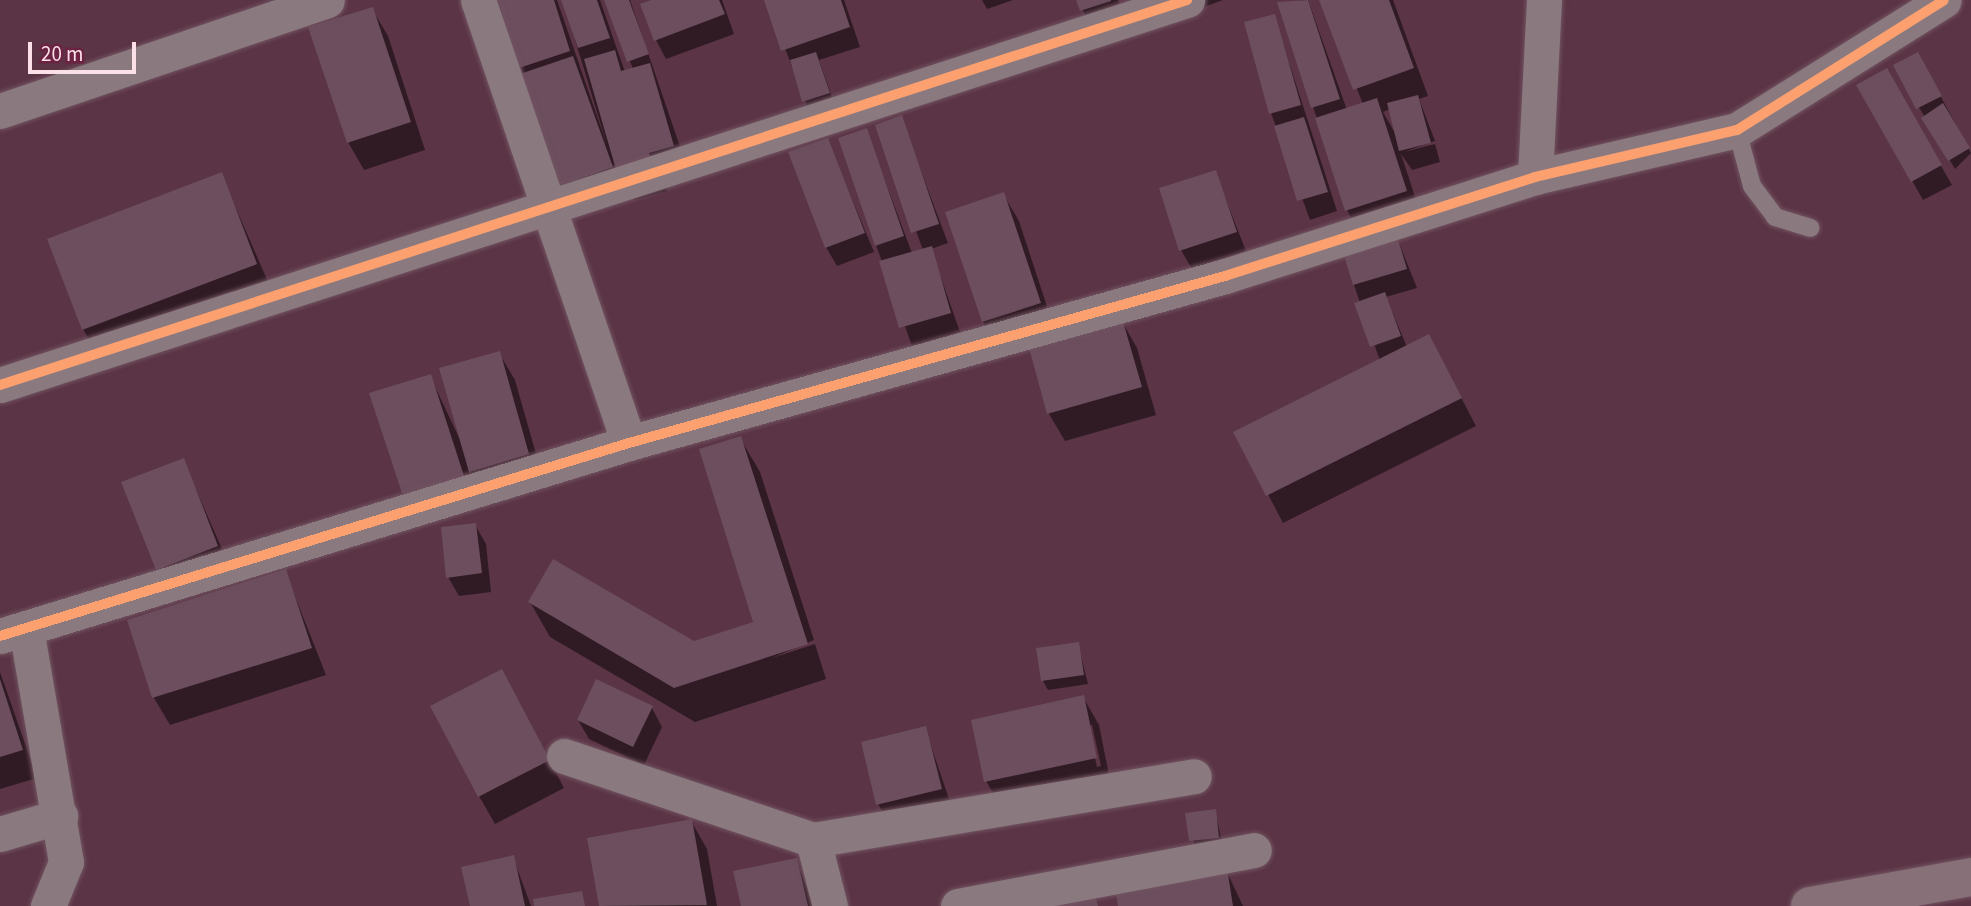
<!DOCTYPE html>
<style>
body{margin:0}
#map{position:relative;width:1971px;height:906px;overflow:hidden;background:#5b3445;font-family:"Source Sans 3",sans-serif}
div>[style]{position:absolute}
.shadow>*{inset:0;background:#0007}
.building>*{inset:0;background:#6c4e5e}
.roads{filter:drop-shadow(0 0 2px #715360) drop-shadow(0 0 2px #715360)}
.lane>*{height:18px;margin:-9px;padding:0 9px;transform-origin:9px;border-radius:9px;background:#8a797f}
.street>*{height:35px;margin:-17.5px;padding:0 17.5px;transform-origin:17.5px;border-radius:17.5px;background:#8a797f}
.secondary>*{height:38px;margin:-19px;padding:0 19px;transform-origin:19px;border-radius:19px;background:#887078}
.cycleway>*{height:10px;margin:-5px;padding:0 5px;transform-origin:5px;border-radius:5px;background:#fca06f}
span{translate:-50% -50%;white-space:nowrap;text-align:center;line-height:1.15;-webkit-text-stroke:6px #6c2343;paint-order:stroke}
.scale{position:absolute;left:28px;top:42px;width:108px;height:32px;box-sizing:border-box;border:4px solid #fbe0e8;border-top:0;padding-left:9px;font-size:21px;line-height:24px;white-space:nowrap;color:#fbe0e8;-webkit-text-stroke:5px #6c2343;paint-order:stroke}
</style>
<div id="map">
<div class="shadow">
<i style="clip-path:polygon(500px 0,557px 0,607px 145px,563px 0,600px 0,625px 72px,633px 69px,606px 0,630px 0,689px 173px,664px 181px,667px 191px,634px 200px,621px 177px,565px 206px)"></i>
<i style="clip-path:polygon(656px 0,722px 0,734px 34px,666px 59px,656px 40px)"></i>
<i style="clip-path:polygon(766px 0,844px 0,860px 47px,819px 60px,834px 103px,809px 110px)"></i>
<i style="clip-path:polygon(982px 0,1013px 0,987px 9px)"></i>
<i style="clip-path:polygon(1078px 0,1118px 0,1121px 8px,1087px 19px)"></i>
<i style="clip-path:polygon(1192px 0,1223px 0,1198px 9px)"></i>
<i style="clip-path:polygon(evenodd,1308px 0,1347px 110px,1363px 104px,1321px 0,1393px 0,1428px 96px,1419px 99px,1435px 141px,1404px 152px,1435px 144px,1440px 162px,1412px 170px,1401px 154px,1422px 218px,1362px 238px,1347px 210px,1279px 3px,1308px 0,1390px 109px,1395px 133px,1383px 112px,1390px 109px)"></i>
<i style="clip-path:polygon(372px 9px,388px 36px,425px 150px,364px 170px,348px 142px)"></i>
<i style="clip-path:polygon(1274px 16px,1337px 211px,1310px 220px,1271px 113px)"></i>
<i style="clip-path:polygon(1918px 54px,1971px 153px,1955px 169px,1895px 66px)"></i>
<i style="clip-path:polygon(1886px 71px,1952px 185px,1923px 200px,1859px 86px)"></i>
<i style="clip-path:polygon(901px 118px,948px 243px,931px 249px,960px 332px,912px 346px,876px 245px,866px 130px,912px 253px,923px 250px,877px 126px)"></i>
<i style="clip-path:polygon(827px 140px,874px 252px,837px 266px,826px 247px)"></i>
<i style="clip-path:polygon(1215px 172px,1246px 251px,1192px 269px,1181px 250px)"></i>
<i style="clip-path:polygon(221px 174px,272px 291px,99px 357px,83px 329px)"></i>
<i style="clip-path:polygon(1003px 194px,1019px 221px,1055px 331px,999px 349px,983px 322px,947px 213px)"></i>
<i style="clip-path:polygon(1397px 238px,1417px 288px,1386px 297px,1407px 347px,1429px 336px,1476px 426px,1283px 523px,1236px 433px,1380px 361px,1354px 285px)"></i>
<i style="clip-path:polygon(1121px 320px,1137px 348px,1156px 415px,1065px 441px,1049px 414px,1030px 346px)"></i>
<i style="clip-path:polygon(499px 353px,515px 380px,544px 482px,486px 499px,469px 469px,480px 507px,421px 526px,405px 499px,430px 376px,463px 446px)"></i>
<i style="clip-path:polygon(740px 438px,760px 472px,814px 640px,772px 658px,815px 644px,826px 679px,695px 722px,550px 637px,530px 602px,694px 643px,756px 623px)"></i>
<i style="clip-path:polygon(183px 460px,233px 574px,174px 596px,158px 569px)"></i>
<i style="clip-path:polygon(475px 525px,486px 544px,491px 592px,459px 596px,448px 577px)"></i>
<i style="clip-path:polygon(285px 571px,326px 675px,170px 725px,154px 698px,129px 621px)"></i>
<i style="clip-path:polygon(1078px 644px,1088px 684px,1048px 690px,1043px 681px)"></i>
<i style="clip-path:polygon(0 672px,37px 778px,0 789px)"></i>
<i style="clip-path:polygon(evenodd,1083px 697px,1099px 725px,1111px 785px,1002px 808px,986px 781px,1083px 697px,1088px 725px,1092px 725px,1101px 766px,1097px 767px,1088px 725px)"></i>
<i style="clip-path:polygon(517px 698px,564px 788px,495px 824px,479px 796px)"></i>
<i style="clip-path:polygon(652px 708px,662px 727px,644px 765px,589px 739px,578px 720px)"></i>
<i style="clip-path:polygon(925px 728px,952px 808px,889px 823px,878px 804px)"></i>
<i style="clip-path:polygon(1215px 811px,1223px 847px,1196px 850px,1187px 814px)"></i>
<i style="clip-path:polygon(691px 821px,707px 849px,717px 906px,601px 906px,589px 839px)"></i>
<i style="clip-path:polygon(513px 857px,531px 906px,472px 906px)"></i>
<i style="clip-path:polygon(796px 859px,813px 906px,743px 906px)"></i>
<i style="clip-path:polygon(1226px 870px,1243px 906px,1120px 906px)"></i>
</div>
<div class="building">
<i style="clip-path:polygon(498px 0,554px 0,570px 51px,519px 68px)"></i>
<i style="clip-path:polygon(561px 0,597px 0,610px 38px,578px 48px)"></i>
<i style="clip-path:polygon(604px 0,629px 0,649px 54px,627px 62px)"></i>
<i style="clip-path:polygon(651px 0,719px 0,725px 14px,654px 41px,640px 4px)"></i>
<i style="clip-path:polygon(764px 0,841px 0,850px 27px,781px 51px)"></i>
<i style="clip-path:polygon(1076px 0,1111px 0,1111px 1px,1080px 11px)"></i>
<i style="clip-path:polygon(1308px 0,1340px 99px,1311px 108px,1277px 2px)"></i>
<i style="clip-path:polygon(1319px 0,1389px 0,1414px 68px,1353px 90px)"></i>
<i style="clip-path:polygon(373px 7px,411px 122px,347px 143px,308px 27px)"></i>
<i style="clip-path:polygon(1275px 14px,1301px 105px,1269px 114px,1244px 22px)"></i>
<i style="clip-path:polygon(615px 50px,621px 71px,650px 63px,674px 146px,649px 153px,652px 163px,617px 173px,584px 59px)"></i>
<i style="clip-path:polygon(816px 52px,830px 93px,802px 102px,790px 60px)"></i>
<i style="clip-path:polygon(1918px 52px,1942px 96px,1916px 109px,1893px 65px)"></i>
<i style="clip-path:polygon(573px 56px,613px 167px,553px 188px,514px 76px)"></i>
<i style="clip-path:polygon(1887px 68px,1942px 165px,1911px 182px,1856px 85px)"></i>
<i style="clip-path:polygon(1418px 95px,1431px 143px,1399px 151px,1387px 103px)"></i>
<i style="clip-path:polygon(1377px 98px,1407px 191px,1345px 211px,1315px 118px)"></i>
<i style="clip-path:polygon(1943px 103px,1970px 148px,1948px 161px,1921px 118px)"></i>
<i style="clip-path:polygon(902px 115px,939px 224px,911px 233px,875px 125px)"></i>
<i style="clip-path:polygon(1304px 117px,1328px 192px,1297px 201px,1274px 126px)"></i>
<i style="clip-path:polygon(867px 128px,904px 236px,875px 246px,838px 138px)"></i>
<i style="clip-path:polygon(828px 138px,865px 233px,825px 248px,788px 152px)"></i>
<i style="clip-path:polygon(1216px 170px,1237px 232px,1179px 251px,1159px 188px)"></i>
<i style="clip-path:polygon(222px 172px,257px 264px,82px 330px,47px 239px)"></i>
<i style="clip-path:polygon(1004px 192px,1041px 303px,982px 322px,945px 212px)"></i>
<i style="clip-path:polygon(1397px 236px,1407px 269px,1353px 285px,1343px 252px)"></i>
<i style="clip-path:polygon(932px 246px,951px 313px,899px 328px,879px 261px)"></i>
<i style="clip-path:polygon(1385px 292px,1401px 336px,1370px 347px,1354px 303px)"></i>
<i style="clip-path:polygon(1122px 318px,1142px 387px,1047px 414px,1028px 344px)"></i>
<i style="clip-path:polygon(1429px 334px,1462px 398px,1266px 496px,1233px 432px)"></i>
<i style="clip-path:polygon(500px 351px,529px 454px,469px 472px,439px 368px)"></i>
<i style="clip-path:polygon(431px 374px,465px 479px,404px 499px,369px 393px)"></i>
<i style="clip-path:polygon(741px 436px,808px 644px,674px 688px,528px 602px,553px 559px,694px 641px,753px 622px,699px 449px)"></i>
<i style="clip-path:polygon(184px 458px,218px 546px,156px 570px,121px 482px)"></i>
<i style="clip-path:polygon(476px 523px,482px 573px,446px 578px,441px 527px)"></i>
<i style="clip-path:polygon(286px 569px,312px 648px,152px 698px,127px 620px)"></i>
<i style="clip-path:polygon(1079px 642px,1084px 675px,1041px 681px,1036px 648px)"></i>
<i style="clip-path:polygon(502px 669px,550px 760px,478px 797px,430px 706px)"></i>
<i style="clip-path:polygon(0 679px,23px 750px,0 757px)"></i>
<i style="clip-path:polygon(596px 679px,653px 706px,633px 747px,577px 720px)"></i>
<i style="clip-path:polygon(1084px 695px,1097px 758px,984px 782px,971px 720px)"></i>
<i style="clip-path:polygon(926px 726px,942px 789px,876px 805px,861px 742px)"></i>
<i style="clip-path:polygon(1216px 809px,1219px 838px,1189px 841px,1185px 813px)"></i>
<i style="clip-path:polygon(692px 819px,707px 905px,599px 906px,587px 838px)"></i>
<i style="clip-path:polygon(514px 855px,525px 906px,470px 906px,461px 867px)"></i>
<i style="clip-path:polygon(797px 858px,808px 906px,741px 906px,733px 871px)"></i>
<i style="clip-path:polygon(1227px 868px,1233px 906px,1118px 906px,1115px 886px)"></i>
<i style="clip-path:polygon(1093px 889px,1098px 906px,1026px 906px)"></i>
<i style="clip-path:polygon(582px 891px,585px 906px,534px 906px,533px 899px)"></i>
</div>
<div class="roads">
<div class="lane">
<i style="left:1737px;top:130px;width:58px;rotate:75deg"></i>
<i style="left:1752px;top:186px;width:39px;rotate:53deg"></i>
<i style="left:1775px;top:217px;width:37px;rotate:17deg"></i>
</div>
<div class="street">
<i style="left:478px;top:0;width:468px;rotate:71.2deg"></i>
<i style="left:0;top:111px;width:345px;rotate:-18.7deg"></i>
<i style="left:1535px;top:177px;width:177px;rotate:-87.1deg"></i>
<i style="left:0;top:385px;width:1248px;rotate:-17.97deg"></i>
<i style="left:26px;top:628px;width:237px;rotate:80.3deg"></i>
<i style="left:66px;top:862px;width:48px;rotate:112.2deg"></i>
<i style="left:0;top:636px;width:658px;rotate:-17.06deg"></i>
<i style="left:629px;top:443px;width:619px;rotate:-15.65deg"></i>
<i style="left:1225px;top:276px;width:325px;rotate:-17.7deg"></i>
<i style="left:1535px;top:177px;width:207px;rotate:-13.1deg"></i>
<i style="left:1737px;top:130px;width:244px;rotate:-32.1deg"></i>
<i style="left:564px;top:756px;width:263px;rotate:18.6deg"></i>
<i style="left:813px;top:840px;width:68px;rotate:75.6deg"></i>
<i style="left:0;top:834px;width:63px;rotate:-16.7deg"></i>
<i style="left:813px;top:840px;width:386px;rotate:-9.5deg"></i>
<i style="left:958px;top:906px;width:301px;rotate:-10.7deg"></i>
</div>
<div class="secondary">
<i style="left:1810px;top:906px;width:164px;rotate:-10.2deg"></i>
</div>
</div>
<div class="cycleway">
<i style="left:0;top:385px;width:1248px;rotate:-17.97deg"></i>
<i style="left:0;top:636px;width:658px;rotate:-17.06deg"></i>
<i style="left:629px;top:443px;width:619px;rotate:-15.65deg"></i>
<i style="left:1225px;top:276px;width:325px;rotate:-17.7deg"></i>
<i style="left:1535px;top:177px;width:207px;rotate:-13.1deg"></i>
<i style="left:1737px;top:130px;width:244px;rotate:-32.1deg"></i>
</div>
<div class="scale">20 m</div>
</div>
